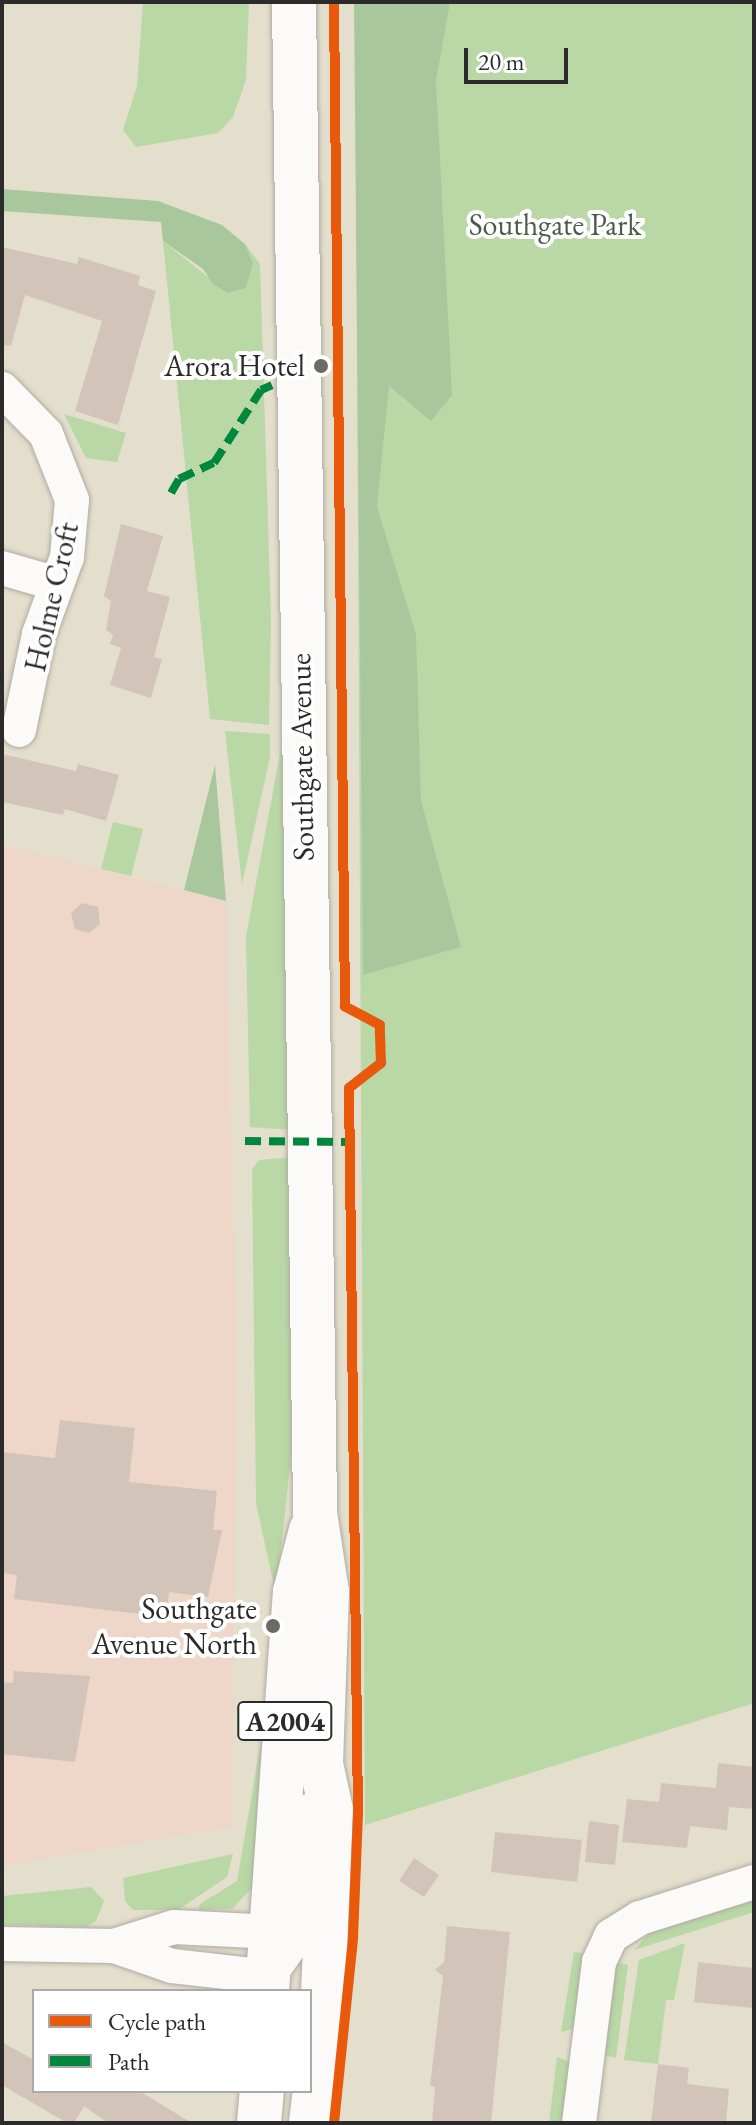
<!DOCTYPE html>
<style>
body{margin:0}
#map{position:relative;width:756px;height:2125px;overflow:hidden;background:#e4decd;font-family:"EB Garamond",serif}
div>[style]{position:absolute}
.built>*{inset:0;background:#eed7c8}
.green>*{inset:0;background:#b9d8a6}
.forest>*{inset:0;background:#a9c79c}
.building>*{inset:0;background:#d3c4ba}
.roads{filter:drop-shadow(0 0 2px #b0aca2) drop-shadow(0 0 2px #b0aca2)}
.street>*{height:34px;margin:-17px;padding:0 17px;transform-origin:17px;border-radius:17px;background:#fbfaf8}
.primary>*{height:44px;margin:-22px;padding:0 22px;transform-origin:22px;border-radius:22px;background:#fbfaf8}
.quiet>*{height:8px;margin-top:-4px;transform-origin:0;background:repeating-linear-gradient(90deg,#00873e 0 16px,transparent 0 24px)}
.cycleway>*{height:10px;margin:-5px;padding:0 5px;transform-origin:5px;border-radius:5px;background:#e8590c}
.dots>*{width:22px;height:22px;translate:-50% -50%;box-sizing:border-box;border:4px solid #fff;border-radius:50%}
span{translate:-50% -50%;white-space:nowrap;text-align:center;line-height:1.15;-webkit-text-stroke:8px #fff;paint-order:stroke}
.shield-label span{padding:2px 6px;background:#fff;border:2px solid;border-radius:6px;-webkit-text-stroke-width:0}
.shield-label{font-size:28px;color:#2b2b2b;font-weight:700}
.park-label{font-size:30px;color:#4b5d47}
.poi-label{font-size:30px;color:#2b2b2b}
.right{translate:-100% -50%;text-align:right}
.street-label{font-size:30px;color:#2b2b2b}
.frame{position:absolute;inset:0;border:4px solid #2b2b2b;pointer-events:none}
.legend{position:absolute;left:32px;top:1989px;width:280px;height:104px;box-sizing:border-box;background:#fff;border:2px solid #aaa;margin:0;padding:10px 14px;list-style:none;font-size:24px;color:#2b2b2b}
.legend li{display:flex;align-items:center;gap:16px;height:40px}
.legend b{width:40px;border:2px solid #aaa}
.scale{position:absolute;left:464px;top:48px;width:104px;height:36px;box-sizing:border-box;border:4px solid #2b2b2b;border-top:0;padding-left:10px;font-size:24px;line-height:28px;white-space:nowrap;color:#2b2b2b;-webkit-text-stroke:6px #fff;paint-order:stroke}
</style>
<div id="map">
<div class="built">
<i style="clip-path:polygon(2px 844px,226px 901px,237px 1351px,232px 1827px,2px 1866px)"></i>
</div>
<div class="green">
<i style="clip-path:polygon(143px 2px,249px 2px,246px 80px,233px 117px,218px 133px,136px 147px,123px 130px,137px 86px)"></i>
<i style="clip-path:polygon(355px 2px,754px 2px,754px 1703px,365px 1825px)"></i>
<i style="clip-path:polygon(163px 241px,228px 293px,246px 288px,253px 263px,245px 244px,260px 264px,271px 619px,269px 725px,210px 719px)"></i>
<i style="clip-path:polygon(64px 414px,126px 433px,117px 462px,86px 458px)"></i>
<i style="clip-path:polygon(225px 731px,270px 734px,270px 757px,242px 884px)"></i>
<i style="clip-path:polygon(281px 748px,286px 765px,292px 1130px,250px 1127px,246px 937px)"></i>
<i style="clip-path:polygon(113px 822px,143px 829px,131px 876px,101px 869px)"></i>
<i style="clip-path:polygon(291px 1157px,296px 1342px,291px 1458px,276px 1595px,256px 1503px,252px 1169px,259px 1160px)"></i>
<i style="clip-path:polygon(273px 1672px,254px 1886px,232px 1909px,198px 1910px,200px 1904px,237px 1881px)"></i>
<i style="clip-path:polygon(233px 1854px,227px 1877px,178px 1910px,133px 1910px,125px 1901px,123px 1878px)"></i>
<i style="clip-path:polygon(91px 1887px,104px 1901px,96px 1921px,86px 1927px,4px 1925px,2px 1896px)"></i>
<i style="clip-path:polygon(754px 1897px,754px 1912px,634px 1950px,653px 1929px)"></i>
<i style="clip-path:polygon(685px 1943px,674px 2000px,666px 2000px,658px 2064px,624px 2060px,639px 1960px)"></i>
<i style="clip-path:polygon(574px 1952px,583px 1953px,577px 2021px,573px 2029px,561px 2032px)"></i>
<i style="clip-path:polygon(615px 1962px,628px 1965px,616px 2058px,604px 2055px)"></i>
<i style="clip-path:polygon(557px 2057px,570px 2062px,565px 2123px,549px 2123px)"></i>
</div>
<div class="forest">
<i style="clip-path:polygon(354px 2px,450px 2px,436px 81px,452px 395px,431px 421px,389px 386px,377px 507px,416px 634px,421px 801px,461px 947px,363px 975px)"></i>
<i style="clip-path:polygon(2px 189px,158px 201px,222px 225px,245px 244px,253px 263px,246px 288px,228px 293px,213px 284px,203px 269px,163px 241px,161px 222px,2px 211px)"></i>
<i style="clip-path:polygon(215px 765px,226px 901px,184px 890px)"></i>
</div>
<div class="building">
<i style="clip-path:polygon(2px 247px,77px 264px,79px 257px,140px 276px,138px 285px,156px 291px,118px 425px,75px 411px,102px 321px,25px 295px,11px 346px,2px 345px)"></i>
<i style="clip-path:polygon(121px 524px,163px 536px,147px 591px,170px 597px,154px 657px,162px 659px,151px 698px,110px 685px,121px 648px,110px 644px,113px 635px,106px 630px,111px 601px,104px 596px)"></i>
<i style="clip-path:polygon(2px 754px,76px 771px,78px 764px,119px 775px,106px 821px,65px 809px,63px 815px,2px 802px)"></i>
<i style="clip-path:polygon(82px 903px,98px 907px,100px 924px,89px 933px,75px 929px,71px 913px)"></i>
<i style="clip-path:polygon(60px 1420px,135px 1428px,129px 1482px,217px 1491px,213px 1530px,222px 1530px,208px 1597px,169px 1592px,166px 1617px,14px 1599px,17px 1575px,2px 1573px,2px 1452px,55px 1458px)"></i>
<i style="clip-path:polygon(14px 1671px,90px 1676px,75px 1762px,2px 1754px,2px 1682px,13px 1683px)"></i>
<i style="clip-path:polygon(718px 1763px,754px 1767px,754px 1809px,729px 1807px,727px 1830px,690px 1826px,687px 1848px,622px 1842px,627px 1799px,659px 1802px,661px 1783px,716px 1788px)"></i>
<i style="clip-path:polygon(589px 1821px,619px 1825px,615px 1865px,585px 1862px)"></i>
<i style="clip-path:polygon(495px 1832px,582px 1840px,577px 1882px,491px 1872px)"></i>
<i style="clip-path:polygon(414px 1858px,439px 1875px,424px 1897px,399px 1881px)"></i>
<i style="clip-path:polygon(447px 1926px,510px 1932px,491px 2123px,432px 2123px,435px 2087px,430px 2086px,443px 1976px,435px 1970px,444px 1962px)"></i>
<i style="clip-path:polygon(698px 1962px,754px 1968px,754px 2008px,694px 2002px)"></i>
<i style="clip-path:polygon(2px 2042px,34px 2060px,34px 2091px,139px 2091px,192px 2123px,108px 2123px,84px 2106px,74px 2123px,67px 2123px,2px 2085px)"></i>
<i style="clip-path:polygon(658px 2064px,689px 2068px,687px 2084px,729px 2089px,726px 2123px,651px 2123px)"></i>
</div>
<div class="roads">
<div class="street">
<i style="left:2px;top:389px;width:63px;rotate:45.6deg"></i>
<i style="left:46px;top:434px;width:71px;rotate:68.5deg"></i>
<i style="left:72px;top:500px;width:57px;rotate:95deg"></i>
<i style="left:67px;top:557px;width:82px;rotate:110deg"></i>
<i style="left:39px;top:634px;width:98px;rotate:101.8deg"></i>
<i style="left:2px;top:568px;width:57px;rotate:16.2deg"></i>
<i style="left:2px;top:1944px;width:112px;rotate:1deg"></i>
<i style="left:114px;top:1946px;width:63px;rotate:-17.6deg"></i>
<i style="left:174px;top:1927px;width:120px;rotate:2.9deg"></i>
<i style="left:114px;top:1946px;width:61px;rotate:19deg"></i>
<i style="left:172px;top:1966px;width:97px;rotate:6.5deg"></i>
<i style="left:268px;top:1977px;width:54px;rotate:-54.8deg"></i>
<i style="left:299px;top:1933px;width:123px;rotate:-84.9deg"></i>
<i style="left:579px;top:2123px;width:162px;rotate:-82.9deg"></i>
<i style="left:599px;top:1962px;width:29px;rotate:-65deg"></i>
<i style="left:611px;top:1936px;width:34px;rotate:-32deg"></i>
<i style="left:640px;top:1918px;width:120px;rotate:-17.5deg"></i>
</div>
<div class="primary">
<i style="left:294px;top:2px;width:1511px;rotate:89.2deg"></i>
<i style="left:315px;top:1513px;width:80px;rotate:81.4deg"></i>
<i style="left:327px;top:1592px;width:172px;rotate:92deg"></i>
<i style="left:321px;top:1764px;width:47px;rotate:77.7deg"></i>
<i style="left:331px;top:1810px;width:229px;rotate:92.5deg"></i>
<i style="left:321px;top:2039px;width:85px;rotate:96.8deg"></i>
<i style="left:267px;top:1991px;width:400px;rotate:-86deg"></i>
<i style="left:295px;top:1592px;width:64px;rotate:-75.5deg"></i>
<i style="left:259px;top:2123px;width:32px;rotate:-85deg"></i>
</div>
</div>
<div class="quiet">
<i style="left:171px;top:493px;width:16px;rotate:-60deg"></i>
<i style="left:179px;top:479px;width:38px;rotate:-25deg"></i>
<i style="left:214px;top:463px;width:87px;rotate:-57.2deg"></i>
<i style="left:261px;top:390px;width:12px;rotate:-24deg"></i>
<i style="left:245px;top:1141px;width:105px;rotate:0.5deg"></i>
</div>
<div class="cycleway">
<i style="left:334px;top:2123px;width:186px;rotate:-84.1deg"></i>
<i style="left:353px;top:1938px;width:124px;rotate:-87.7deg"></i>
<i style="left:358px;top:1814px;width:726px;rotate:-90.71deg"></i>
<i style="left:349px;top:1088px;width:41px;rotate:-38deg"></i>
<i style="left:381px;top:1063px;width:38px;rotate:-92deg"></i>
<i style="left:380px;top:1025px;width:40px;rotate:-152deg"></i>
<i style="left:345px;top:1006px;width:1004px;rotate:-90.63deg"></i>
</div>
<div class="dots">
<i style="left:321px;top:366px;background:#6c6a64"></i>
<i style="left:273px;top:1626px;background:#6c6a64"></i>
</div>
<div class="shield-label">
<span style="left:285px;top:1721px">A2004</span>
</div>
<div class="park-label">
<span style="left:555px;top:225px">Southgate Park</span>
</div>
<div class="poi-label">
<span class="right" style="left:305px;top:366px">Arora Hotel</span>
<span class="right" style="left:257px;top:1626px">Southgate<br>Avenue North</span>
</div>
<div class="street-label">
<span style="left:52px;top:597px;rotate:-77deg">Holme Croft</span>
<span style="left:302px;top:757px;rotate:-91deg">Southgate Avenue</span>
</div>
<div class="frame"></div>
<ul class="legend">
<li><b style="height:10px;background:#e8590c"></b>Cycle path</li>
<li><b style="height:10px;background:#00873e"></b>Path</li>
</ul>
<div class="scale">20 m</div>
</div>
